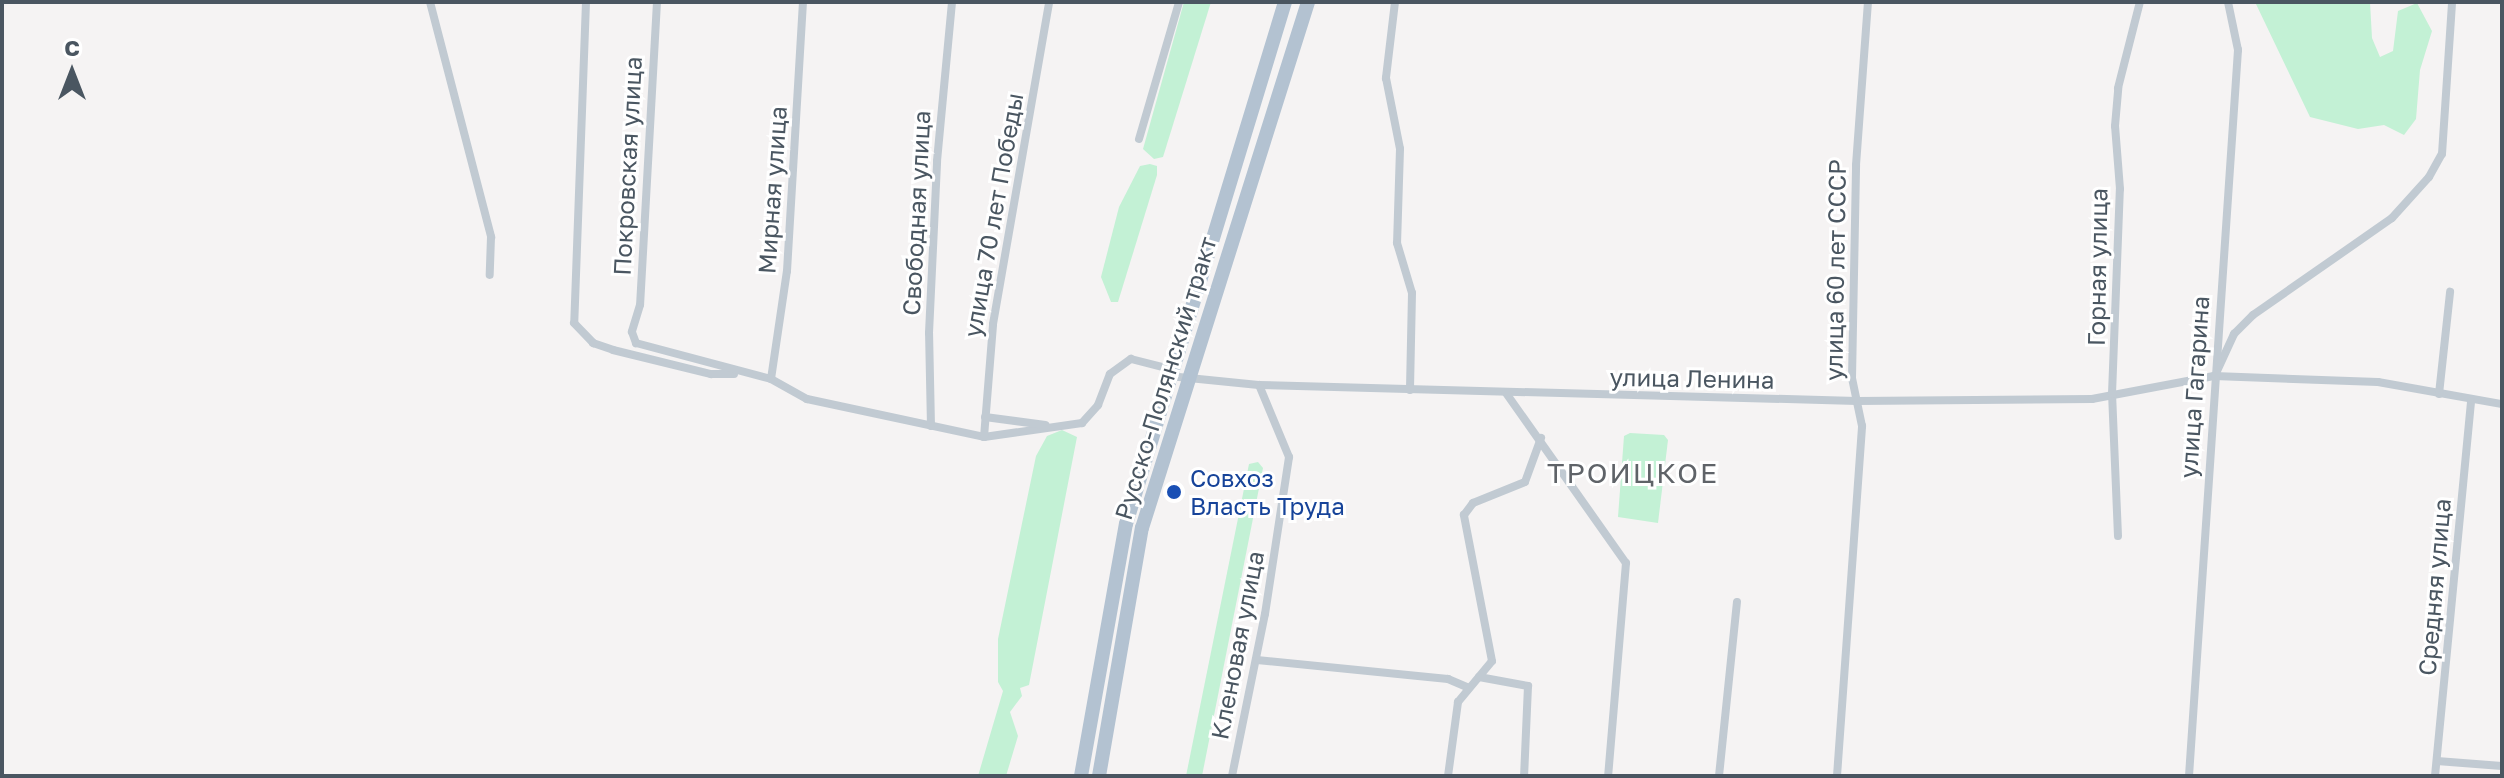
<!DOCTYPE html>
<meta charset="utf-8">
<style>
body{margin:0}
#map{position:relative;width:2504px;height:778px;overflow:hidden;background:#f5f3f3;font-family:"Golos Text",sans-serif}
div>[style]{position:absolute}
.green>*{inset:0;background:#c3f1d5}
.street>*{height:8px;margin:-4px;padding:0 4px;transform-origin:4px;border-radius:4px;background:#c1cad2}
.primary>*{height:14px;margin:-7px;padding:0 7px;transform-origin:7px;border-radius:7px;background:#b3c2d1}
.dots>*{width:22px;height:22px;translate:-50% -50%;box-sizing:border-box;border:4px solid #fff;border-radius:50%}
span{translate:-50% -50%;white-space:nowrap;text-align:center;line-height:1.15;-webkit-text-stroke:6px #fff;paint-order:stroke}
.street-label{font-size:24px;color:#4a5661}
.transit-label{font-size:24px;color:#164399}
.left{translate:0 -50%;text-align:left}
.quarter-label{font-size:28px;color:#5f6368;letter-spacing:2px}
.frame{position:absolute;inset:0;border:4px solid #4a5661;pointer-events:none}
.north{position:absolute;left:32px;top:32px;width:80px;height:80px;-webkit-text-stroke:6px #fff;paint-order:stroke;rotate:0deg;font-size:22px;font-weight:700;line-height:32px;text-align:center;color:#4a5661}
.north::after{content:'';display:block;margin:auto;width:28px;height:36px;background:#4a5661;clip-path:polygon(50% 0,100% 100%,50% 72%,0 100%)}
</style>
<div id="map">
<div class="green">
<i style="clip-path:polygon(1184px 2px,1211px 2px,1163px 157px,1154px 159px,1143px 149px)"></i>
<i style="clip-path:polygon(2255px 2px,2370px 2px,2372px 38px,2380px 57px,2393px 51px,2398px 11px,2417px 3px,2432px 31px,2420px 70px,2416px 119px,2404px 135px,2384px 125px,2358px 129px,2310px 117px)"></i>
<i style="clip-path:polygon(1150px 164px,1157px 166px,1157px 175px,1118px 302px,1111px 302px,1101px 277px,1119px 207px,1140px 166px)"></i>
<i style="clip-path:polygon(1062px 430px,1077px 437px,1029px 685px,1020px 688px,1022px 696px,1010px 712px,1018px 736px,1006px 776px,978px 776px,1003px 691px,998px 682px,998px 639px,1036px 456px,1047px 436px)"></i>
<i style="clip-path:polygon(1630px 433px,1664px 435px,1668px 440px,1658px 523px,1618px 517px,1624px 436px)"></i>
<i style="clip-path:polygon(1258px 462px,1263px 468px,1202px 776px,1186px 776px,1249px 464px)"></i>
</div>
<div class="street">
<i style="left:430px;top:2px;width:243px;rotate:75.4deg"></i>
<i style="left:491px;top:237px;width:38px;rotate:92deg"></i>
<i style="left:586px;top:2px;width:321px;rotate:92.1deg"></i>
<i style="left:574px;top:323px;width:28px;rotate:46deg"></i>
<i style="left:593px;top:343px;width:21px;rotate:19deg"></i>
<i style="left:613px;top:350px;width:101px;rotate:13.8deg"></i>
<i style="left:711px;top:374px;width:23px"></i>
<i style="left:657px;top:2px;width:303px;rotate:93.2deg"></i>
<i style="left:640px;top:305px;width:28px;rotate:107deg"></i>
<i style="left:632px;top:332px;width:12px;rotate:70deg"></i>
<i style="left:636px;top:343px;width:140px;rotate:14.9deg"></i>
<i style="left:771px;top:379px;width:41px;rotate:29.1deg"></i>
<i style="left:807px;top:399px;width:181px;rotate:12.1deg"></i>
<i style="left:984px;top:437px;width:99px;rotate:-8.1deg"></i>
<i style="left:1082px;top:423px;width:24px;rotate:-48deg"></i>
<i style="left:1098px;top:405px;width:33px;rotate:-69deg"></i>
<i style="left:1110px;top:374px;width:26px;rotate:-36deg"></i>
<i style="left:1131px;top:359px;width:40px;rotate:14.4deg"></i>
<i style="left:1395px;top:2px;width:77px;rotate:96.8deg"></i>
<i style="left:1386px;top:78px;width:72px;rotate:78.8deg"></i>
<i style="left:1400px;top:149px;width:94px;rotate:91.8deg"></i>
<i style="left:1397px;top:243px;width:52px;rotate:73.3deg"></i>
<i style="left:1412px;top:293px;width:97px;rotate:91.2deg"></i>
<i style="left:1139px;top:139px;width:143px;rotate:-73.7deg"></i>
<i style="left:2217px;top:371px;width:41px;rotate:-65.3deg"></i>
<i style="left:2234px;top:334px;width:27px;rotate:-45deg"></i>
<i style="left:2253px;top:315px;width:169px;rotate:-34.9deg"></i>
<i style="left:2392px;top:218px;width:55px;rotate:-47.9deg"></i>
<i style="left:2429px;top:177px;width:26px;rotate:-61deg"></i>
<i style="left:2442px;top:154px;width:152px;rotate:-86.2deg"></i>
<i style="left:1169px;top:376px;width:90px;rotate:5.7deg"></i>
<i style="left:1259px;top:385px;width:598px;rotate:1.53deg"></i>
<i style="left:1857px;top:401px;width:235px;rotate:-0.5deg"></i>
<i style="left:2092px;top:399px;width:124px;rotate:-10.7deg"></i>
<i style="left:2214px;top:376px;width:164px;rotate:2.1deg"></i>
<i style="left:2378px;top:382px;width:126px;rotate:10.1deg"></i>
<i style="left:771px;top:379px;width:109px;rotate:-81.6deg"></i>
<i style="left:787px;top:271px;width:269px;rotate:-86.6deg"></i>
<i style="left:1506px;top:393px;width:208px;rotate:54.8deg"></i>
<i style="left:1626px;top:563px;width:214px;rotate:94.8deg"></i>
<i style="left:2439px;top:394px;width:103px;rotate:-83.8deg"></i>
<i style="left:985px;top:417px;width:61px;rotate:7.6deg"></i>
<i style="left:931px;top:426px;width:93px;rotate:-91.2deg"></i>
<i style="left:929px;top:333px;width:172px;rotate:-87.3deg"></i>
<i style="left:937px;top:161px;width:160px;rotate:-84.6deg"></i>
<i style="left:984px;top:437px;width:113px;rotate:-85.4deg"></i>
<i style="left:993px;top:324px;width:327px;rotate:-80.1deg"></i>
<i style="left:2118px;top:536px;width:142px;rotate:-92.4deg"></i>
<i style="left:2112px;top:394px;width:205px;rotate:-87.8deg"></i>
<i style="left:2120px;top:189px;width:63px;rotate:-94.5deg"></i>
<i style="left:2115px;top:126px;width:38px;rotate:-85deg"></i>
<i style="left:2118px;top:88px;width:89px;rotate:-75.7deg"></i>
<i style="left:1257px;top:660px;width:192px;rotate:5.7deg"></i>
<i style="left:1448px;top:679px;width:21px;rotate:23deg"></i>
<i style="left:1479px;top:677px;width:50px;rotate:10.4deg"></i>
<i style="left:1528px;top:686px;width:90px;rotate:92.5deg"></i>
<i style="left:2437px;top:761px;width:65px;rotate:4.4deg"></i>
<i style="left:1232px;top:776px;width:165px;rotate:-78.5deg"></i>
<i style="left:1265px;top:614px;width:159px;rotate:-81.3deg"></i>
<i style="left:1289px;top:457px;width:78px;rotate:-112.6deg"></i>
<i style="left:1448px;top:776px;width:75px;rotate:-82.3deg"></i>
<i style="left:1458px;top:702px;width:53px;rotate:-50.3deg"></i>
<i style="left:1492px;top:661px;width:149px;rotate:-100.9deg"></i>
<i style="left:1464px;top:515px;width:15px;rotate:-53deg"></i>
<i style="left:1473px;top:503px;width:56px;rotate:-22deg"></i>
<i style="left:1525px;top:482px;width:47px;rotate:-70deg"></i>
<i style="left:1719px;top:776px;width:175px;rotate:-84.1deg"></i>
<i style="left:1837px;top:776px;width:351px;rotate:-85.9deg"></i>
<i style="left:1862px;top:426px;width:49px;rotate:-101.8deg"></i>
<i style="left:1852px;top:378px;width:213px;rotate:-88.9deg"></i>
<i style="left:1856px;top:165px;width:163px;rotate:-85.8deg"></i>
<i style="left:2189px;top:776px;width:728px;rotate:-86.14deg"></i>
<i style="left:2238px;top:50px;width:49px;rotate:-101.8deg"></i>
<i style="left:2435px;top:776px;width:376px;rotate:-84.5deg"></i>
</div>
<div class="primary">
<i style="left:1081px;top:776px;width:256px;rotate:-79.9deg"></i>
<i style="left:1126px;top:524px;width:546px;rotate:-73.06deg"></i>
<i style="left:1099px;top:776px;width:252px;rotate:-80.2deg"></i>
<i style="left:1142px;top:528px;width:552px;rotate:-72.48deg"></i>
</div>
<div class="dots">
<i style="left:1174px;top:492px;background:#1a4fb4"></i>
</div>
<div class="street-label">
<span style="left:627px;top:166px;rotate:-87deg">Покровская улица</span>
<span style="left:772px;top:190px;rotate:-86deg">Мирная улица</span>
<span style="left:916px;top:213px;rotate:-87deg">Свободная улица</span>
<span style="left:993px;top:215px;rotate:-80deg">улица 70 лет Победы</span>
<span style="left:2097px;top:267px;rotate:-89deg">Горная улица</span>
<span style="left:1835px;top:270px;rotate:-89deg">улица 60 лет СССР</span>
<span style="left:1165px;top:378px;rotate:-73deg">Русско-Полянский тракт</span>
<span style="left:1692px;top:378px;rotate:1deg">улица Ленина</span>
<span style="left:2194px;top:387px;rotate:-86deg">улица Гагарина</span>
<span style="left:2434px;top:587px;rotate:-85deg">Средняя улица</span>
<span style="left:1237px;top:645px;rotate:-79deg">Кленовая улица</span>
</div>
<div class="transit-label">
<span class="left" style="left:1190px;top:492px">Совхоз<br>Власть Труда</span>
</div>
<div class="quarter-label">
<span style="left:1633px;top:473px">ТРОИЦКОЕ</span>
</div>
<div class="frame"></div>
<div class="north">С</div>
</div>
